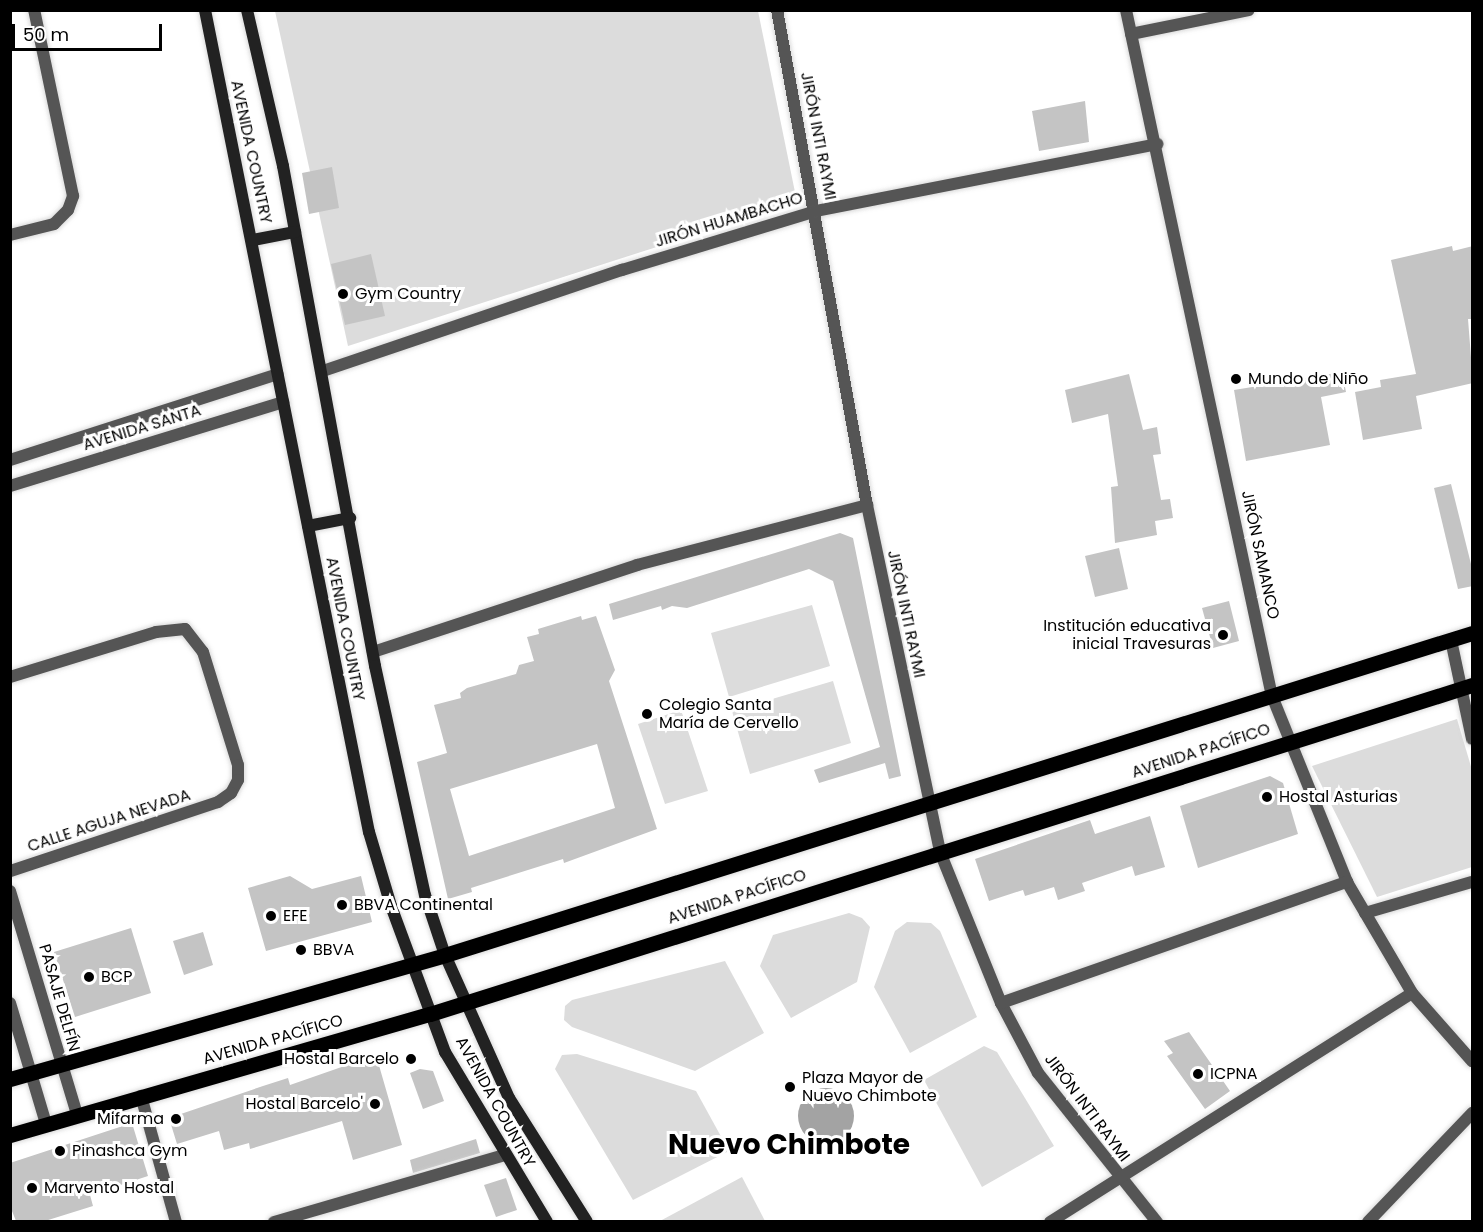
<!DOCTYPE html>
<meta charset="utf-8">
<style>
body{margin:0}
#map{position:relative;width:1483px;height:1232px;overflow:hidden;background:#fff;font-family:Poppins,sans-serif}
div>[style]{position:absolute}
.green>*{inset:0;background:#dcdcdc}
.water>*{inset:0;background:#a3a3a3}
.round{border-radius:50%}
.building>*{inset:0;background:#c4c4c4}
.roads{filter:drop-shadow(0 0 2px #dbdbdb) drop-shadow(0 0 2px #dbdbdb)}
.street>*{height:12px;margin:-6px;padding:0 6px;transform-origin:6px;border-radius:6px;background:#555}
.secondary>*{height:12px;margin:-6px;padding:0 6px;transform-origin:6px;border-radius:6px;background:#222}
.primary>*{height:15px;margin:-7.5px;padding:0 7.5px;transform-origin:7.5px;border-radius:7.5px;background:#000}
.dots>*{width:16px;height:16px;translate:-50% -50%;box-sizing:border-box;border:3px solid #fff;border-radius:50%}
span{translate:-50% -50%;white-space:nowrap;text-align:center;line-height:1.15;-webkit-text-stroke:6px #fff;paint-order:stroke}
.street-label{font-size:16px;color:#000}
.poi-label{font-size:16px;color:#000}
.left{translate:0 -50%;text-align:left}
.right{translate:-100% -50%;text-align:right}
.town-label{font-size:28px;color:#000;font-weight:700}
.frame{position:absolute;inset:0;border:12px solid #000;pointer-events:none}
.scale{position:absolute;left:12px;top:24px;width:150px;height:27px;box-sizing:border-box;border:3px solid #000;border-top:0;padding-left:8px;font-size:18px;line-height:21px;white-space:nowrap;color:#000;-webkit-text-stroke:4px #fff;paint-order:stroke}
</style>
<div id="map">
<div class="green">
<i style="clip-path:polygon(275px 11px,758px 11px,797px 202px,348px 346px)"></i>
<i style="clip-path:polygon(812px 605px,830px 666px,729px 697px,711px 633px)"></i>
<i style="clip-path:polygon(833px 681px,851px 743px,750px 774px,732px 711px)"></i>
<i style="clip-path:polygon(681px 710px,708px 791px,665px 804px,638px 724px)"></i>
<i style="clip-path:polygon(1457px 719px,1472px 770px,1472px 867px,1377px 897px,1312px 766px)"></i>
<i style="clip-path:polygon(849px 913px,862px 918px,870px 927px,857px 982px,791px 1018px,760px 966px,773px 935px)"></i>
<i style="clip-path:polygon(907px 922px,931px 923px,940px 931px,977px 1017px,910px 1053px,874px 987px,895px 931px)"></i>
<i style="clip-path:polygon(725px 961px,764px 1033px,695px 1071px,572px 1027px,564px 1020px,565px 1006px,572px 1000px)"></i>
<i style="clip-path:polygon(984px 1046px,997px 1052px,1054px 1146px,982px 1187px,924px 1080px)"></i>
<i style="clip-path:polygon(577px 1054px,696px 1091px,729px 1151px,633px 1200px,555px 1069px,562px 1055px)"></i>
<i style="clip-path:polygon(742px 1177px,765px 1221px,660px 1221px)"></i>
</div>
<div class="water">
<i class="round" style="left:798px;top:1088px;width:56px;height:56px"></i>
</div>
<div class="building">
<i style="clip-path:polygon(1085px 101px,1089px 142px,1039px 151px,1032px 111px)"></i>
<i style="clip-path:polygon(332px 167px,339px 208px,309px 214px,302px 173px)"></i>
<i style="clip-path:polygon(1452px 246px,1453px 251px,1473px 246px,1473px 319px,1468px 319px,1473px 383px,1416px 396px,1422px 429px,1363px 440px,1355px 392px,1381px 387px,1380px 380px,1416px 374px,1391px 260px)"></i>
<i style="clip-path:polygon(371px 254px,385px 316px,345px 325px,331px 264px)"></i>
<i style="clip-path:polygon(1342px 372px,1346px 392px,1321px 397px,1330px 445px,1246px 461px,1234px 390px)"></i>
<i style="clip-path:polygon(1129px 374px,1143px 430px,1157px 427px,1161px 454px,1153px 455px,1161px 500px,1170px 499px,1173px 518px,1155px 521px,1157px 535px,1115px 543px,1111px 487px,1118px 486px,1108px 414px,1072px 423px,1065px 390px)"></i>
<i style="clip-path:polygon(1451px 484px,1473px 572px,1473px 586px,1458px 589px,1434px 488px)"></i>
<i style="clip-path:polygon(840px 533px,853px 538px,901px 776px,889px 779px,885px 763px,819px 783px,814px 770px,880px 747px,833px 581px,809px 569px,687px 608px,672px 606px,662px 610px,661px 606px,613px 620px,609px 604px)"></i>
<i style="clip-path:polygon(1119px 548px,1128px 589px,1095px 597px,1085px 556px)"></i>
<i style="clip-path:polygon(1229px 601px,1239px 641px,1213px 648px,1202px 608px)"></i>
<i style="clip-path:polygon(evenodd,581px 616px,582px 620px,596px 616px,615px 670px,609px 681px,657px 829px,564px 863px,563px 859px,471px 888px,472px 892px,448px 899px,417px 762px,447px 753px,434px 705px,461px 698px,460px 693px,467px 688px,516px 674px,519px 665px,534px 661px,527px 637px,539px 634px,538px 629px,581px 616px,597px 744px,615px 808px,469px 856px,450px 789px,597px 744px)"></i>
<i style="clip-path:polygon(1270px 776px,1283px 783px,1298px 834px,1198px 868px,1180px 806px)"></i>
<i style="clip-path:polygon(1150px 816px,1165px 867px,1135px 876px,1132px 866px,1082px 883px,1085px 891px,1058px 900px,1054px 887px,1025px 896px,1023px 890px,989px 901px,975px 859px,1090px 820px,1095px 834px)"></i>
<i style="clip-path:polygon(290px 876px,312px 889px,361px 876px,372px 922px,266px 951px,248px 888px)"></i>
<i style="clip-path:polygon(131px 928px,151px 993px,75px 1017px,54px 952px)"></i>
<i style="clip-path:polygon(203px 932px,213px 965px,184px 975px,173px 941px)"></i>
<i style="clip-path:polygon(1189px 1032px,1230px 1091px,1205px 1109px,1167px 1056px,1173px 1053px,1164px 1041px)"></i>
<i style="clip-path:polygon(376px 1055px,402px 1145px,353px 1160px,342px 1121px,250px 1149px,249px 1143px,224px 1150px,219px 1131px,177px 1144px,169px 1118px,263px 1086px,288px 1078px,290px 1085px)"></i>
<i style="clip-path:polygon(420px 1069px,433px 1071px,444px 1101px,423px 1109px,410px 1073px)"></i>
<i style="clip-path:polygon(132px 1123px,148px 1176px,90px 1195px,93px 1206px,45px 1221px,16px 1221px,10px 1206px,10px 1163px)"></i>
<i style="clip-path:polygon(476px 1139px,480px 1153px,413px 1173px,410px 1160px)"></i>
<i style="clip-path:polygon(506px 1178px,517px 1210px,496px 1217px,484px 1185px)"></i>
</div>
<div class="roads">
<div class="street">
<i style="left:777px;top:10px;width:503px;rotate:79.7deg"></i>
<i style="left:867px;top:505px;width:355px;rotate:78.1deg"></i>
<i style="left:940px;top:852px;width:163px;rotate:68deg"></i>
<i style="left:1001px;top:1003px;width:79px;rotate:62.1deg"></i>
<i style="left:1038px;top:1073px;width:191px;rotate:51.4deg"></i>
<i style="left:1126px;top:10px;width:701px;rotate:77.99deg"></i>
<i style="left:1272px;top:696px;width:201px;rotate:68deg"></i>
<i style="left:1347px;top:882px;width:129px;rotate:59.6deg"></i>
<i style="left:1412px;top:993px;width:91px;rotate:48.6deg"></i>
<i style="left:1131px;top:34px;width:120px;rotate:-11.5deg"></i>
<i style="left:10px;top:235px;width:45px;rotate:-14deg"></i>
<i style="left:54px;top:224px;width:20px;rotate:-45deg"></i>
<i style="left:68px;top:210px;width:15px;rotate:-70deg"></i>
<i style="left:73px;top:196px;width:190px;rotate:-101.8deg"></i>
<i style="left:323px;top:371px;width:316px;rotate:-18.7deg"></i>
<i style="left:622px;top:270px;width:203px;rotate:-16.9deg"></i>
<i style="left:816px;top:211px;width:348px;rotate:-11.1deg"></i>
<i style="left:10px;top:460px;width:281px;rotate:-17.8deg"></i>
<i style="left:10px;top:486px;width:286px;rotate:-17.1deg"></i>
<i style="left:1451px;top:640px;width:101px;rotate:78deg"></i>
<i style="left:373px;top:652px;width:278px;rotate:-18.2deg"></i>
<i style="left:637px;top:565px;width:238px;rotate:-14.6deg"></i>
<i style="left:10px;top:677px;width:153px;rotate:-17.1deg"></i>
<i style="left:156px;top:632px;width:29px;rotate:-6deg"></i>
<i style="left:185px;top:629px;width:29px;rotate:52deg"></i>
<i style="left:203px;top:652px;width:118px;rotate:72.8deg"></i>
<i style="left:238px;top:765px;width:15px;rotate:90deg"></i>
<i style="left:238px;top:780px;width:15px;rotate:118deg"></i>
<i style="left:231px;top:793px;width:16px;rotate:145deg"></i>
<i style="left:218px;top:802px;width:219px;rotate:161.6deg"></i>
<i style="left:10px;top:891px;width:234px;rotate:73.3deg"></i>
<i style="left:1365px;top:913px;width:111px;rotate:-16.2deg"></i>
<i style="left:10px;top:1003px;width:126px;rotate:73.4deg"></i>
<i style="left:1001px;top:1003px;width:367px;rotate:-19.3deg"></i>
<i style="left:141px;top:1096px;width:131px;rotate:74.5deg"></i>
<i style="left:274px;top:1222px;width:240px;rotate:-16.2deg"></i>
<i style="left:1050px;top:1222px;width:428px;rotate:-32.3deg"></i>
<i style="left:1368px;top:1222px;width:151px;rotate:-46.3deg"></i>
</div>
<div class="secondary">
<i style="left:205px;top:10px;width:838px;rotate:78.72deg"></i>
<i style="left:369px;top:832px;width:77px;rotate:73.4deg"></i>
<i style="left:391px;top:906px;width:156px;rotate:69.7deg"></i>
<i style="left:445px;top:1052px;width:198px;rotate:59deg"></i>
<i style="left:247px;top:10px;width:160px;rotate:77deg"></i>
<i style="left:283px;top:166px;width:508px;rotate:79.57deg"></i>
<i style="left:375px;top:666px;width:234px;rotate:77.7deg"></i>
<i style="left:425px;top:895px;width:63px;rotate:71.6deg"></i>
<i style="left:445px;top:955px;width:157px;rotate:65.9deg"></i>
<i style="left:509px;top:1098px;width:146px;rotate:57.8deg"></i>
<i style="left:253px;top:240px;width:43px;rotate:-10.8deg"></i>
<i style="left:308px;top:526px;width:43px;rotate:-10.8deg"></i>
</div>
<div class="primary">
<i style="left:10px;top:1079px;width:452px;rotate:-15.9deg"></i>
<i style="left:445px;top:955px;width:1076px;rotate:-17.41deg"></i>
<i style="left:10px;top:1135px;width:437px;rotate:-16.1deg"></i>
<i style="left:430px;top:1014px;width:1093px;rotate:-17.52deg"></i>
</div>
</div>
<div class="dots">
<i style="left:343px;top:294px;background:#000"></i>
<i style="left:1236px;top:379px;background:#000"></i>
<i style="left:1223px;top:635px;background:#000"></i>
<i style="left:647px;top:714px;background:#000"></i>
<i style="left:1267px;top:797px;background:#000"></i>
<i style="left:342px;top:905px;background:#000"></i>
<i style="left:271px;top:916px;background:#000"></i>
<i style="left:301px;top:950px;background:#000"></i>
<i style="left:89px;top:977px;background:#000"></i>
<i style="left:411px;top:1059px;background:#000"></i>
<i style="left:1198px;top:1074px;background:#000"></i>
<i style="left:790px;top:1087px;background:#000"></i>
<i style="left:375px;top:1104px;background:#000"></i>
<i style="left:176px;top:1119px;background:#000"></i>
<i style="left:60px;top:1151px;background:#000"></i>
<i style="left:32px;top:1188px;background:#000"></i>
</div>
<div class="street-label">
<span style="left:818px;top:136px;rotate:79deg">JIRÓN INTI RAYMI</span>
<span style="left:251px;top:152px;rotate:78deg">AVENIDA COUNTRY</span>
<span style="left:729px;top:220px;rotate:-17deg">JIRÓN HUAMBACHO</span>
<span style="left:142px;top:428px;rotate:-17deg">AVENIDA SANTA</span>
<span style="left:1260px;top:555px;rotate:78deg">JIRÓN SAMANCO</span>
<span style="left:906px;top:614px;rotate:78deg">JIRÓN INTI RAYMI</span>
<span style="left:345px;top:629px;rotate:79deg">AVENIDA COUNTRY</span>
<span style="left:1201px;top:751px;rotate:-18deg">AVENIDA PACÍFICO</span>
<span style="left:109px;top:821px;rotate:-18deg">CALLE AGUJA NEVADA</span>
<span style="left:737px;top:897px;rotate:-18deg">AVENIDA PACÍFICO</span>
<span style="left:59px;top:998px;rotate:74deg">PASAJE DELFÍN</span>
<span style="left:273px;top:1040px;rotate:-16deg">AVENIDA PACÍFICO</span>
<span style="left:495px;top:1102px;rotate:61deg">AVENIDA COUNTRY</span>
<span style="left:1087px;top:1108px;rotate:53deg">JIRÓN INTI RAYMI</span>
</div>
<div class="poi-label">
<span class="left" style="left:355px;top:294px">Gym Country</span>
<span class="left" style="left:1248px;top:379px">Mundo de Niño</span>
<span class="right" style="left:1211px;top:635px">Institución educativa<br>inicial Travesuras</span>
<span class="left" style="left:659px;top:714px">Colegio Santa<br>María de Cervello</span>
<span class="left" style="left:1279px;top:797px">Hostal Asturias</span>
<span class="left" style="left:354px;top:905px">BBVA Continental</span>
<span class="left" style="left:283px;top:916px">EFE</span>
<span class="left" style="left:313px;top:950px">BBVA</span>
<span class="left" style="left:101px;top:977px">BCP</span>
<span class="right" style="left:399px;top:1059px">Hostal Barcelo</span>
<span class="left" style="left:1210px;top:1074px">ICPNA</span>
<span class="left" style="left:802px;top:1087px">Plaza Mayor de<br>Nuevo Chimbote</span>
<span class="right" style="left:363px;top:1104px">Hostal Barcelo'</span>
<span class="right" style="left:164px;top:1119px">Mifarma</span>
<span class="left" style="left:72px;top:1151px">Pinashca Gym</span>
<span class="left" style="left:44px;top:1188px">Marvento Hostal</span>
</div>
<div class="town-label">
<span style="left:789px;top:1145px">Nuevo Chimbote</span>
</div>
<div class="frame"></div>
<div class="scale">50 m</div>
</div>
